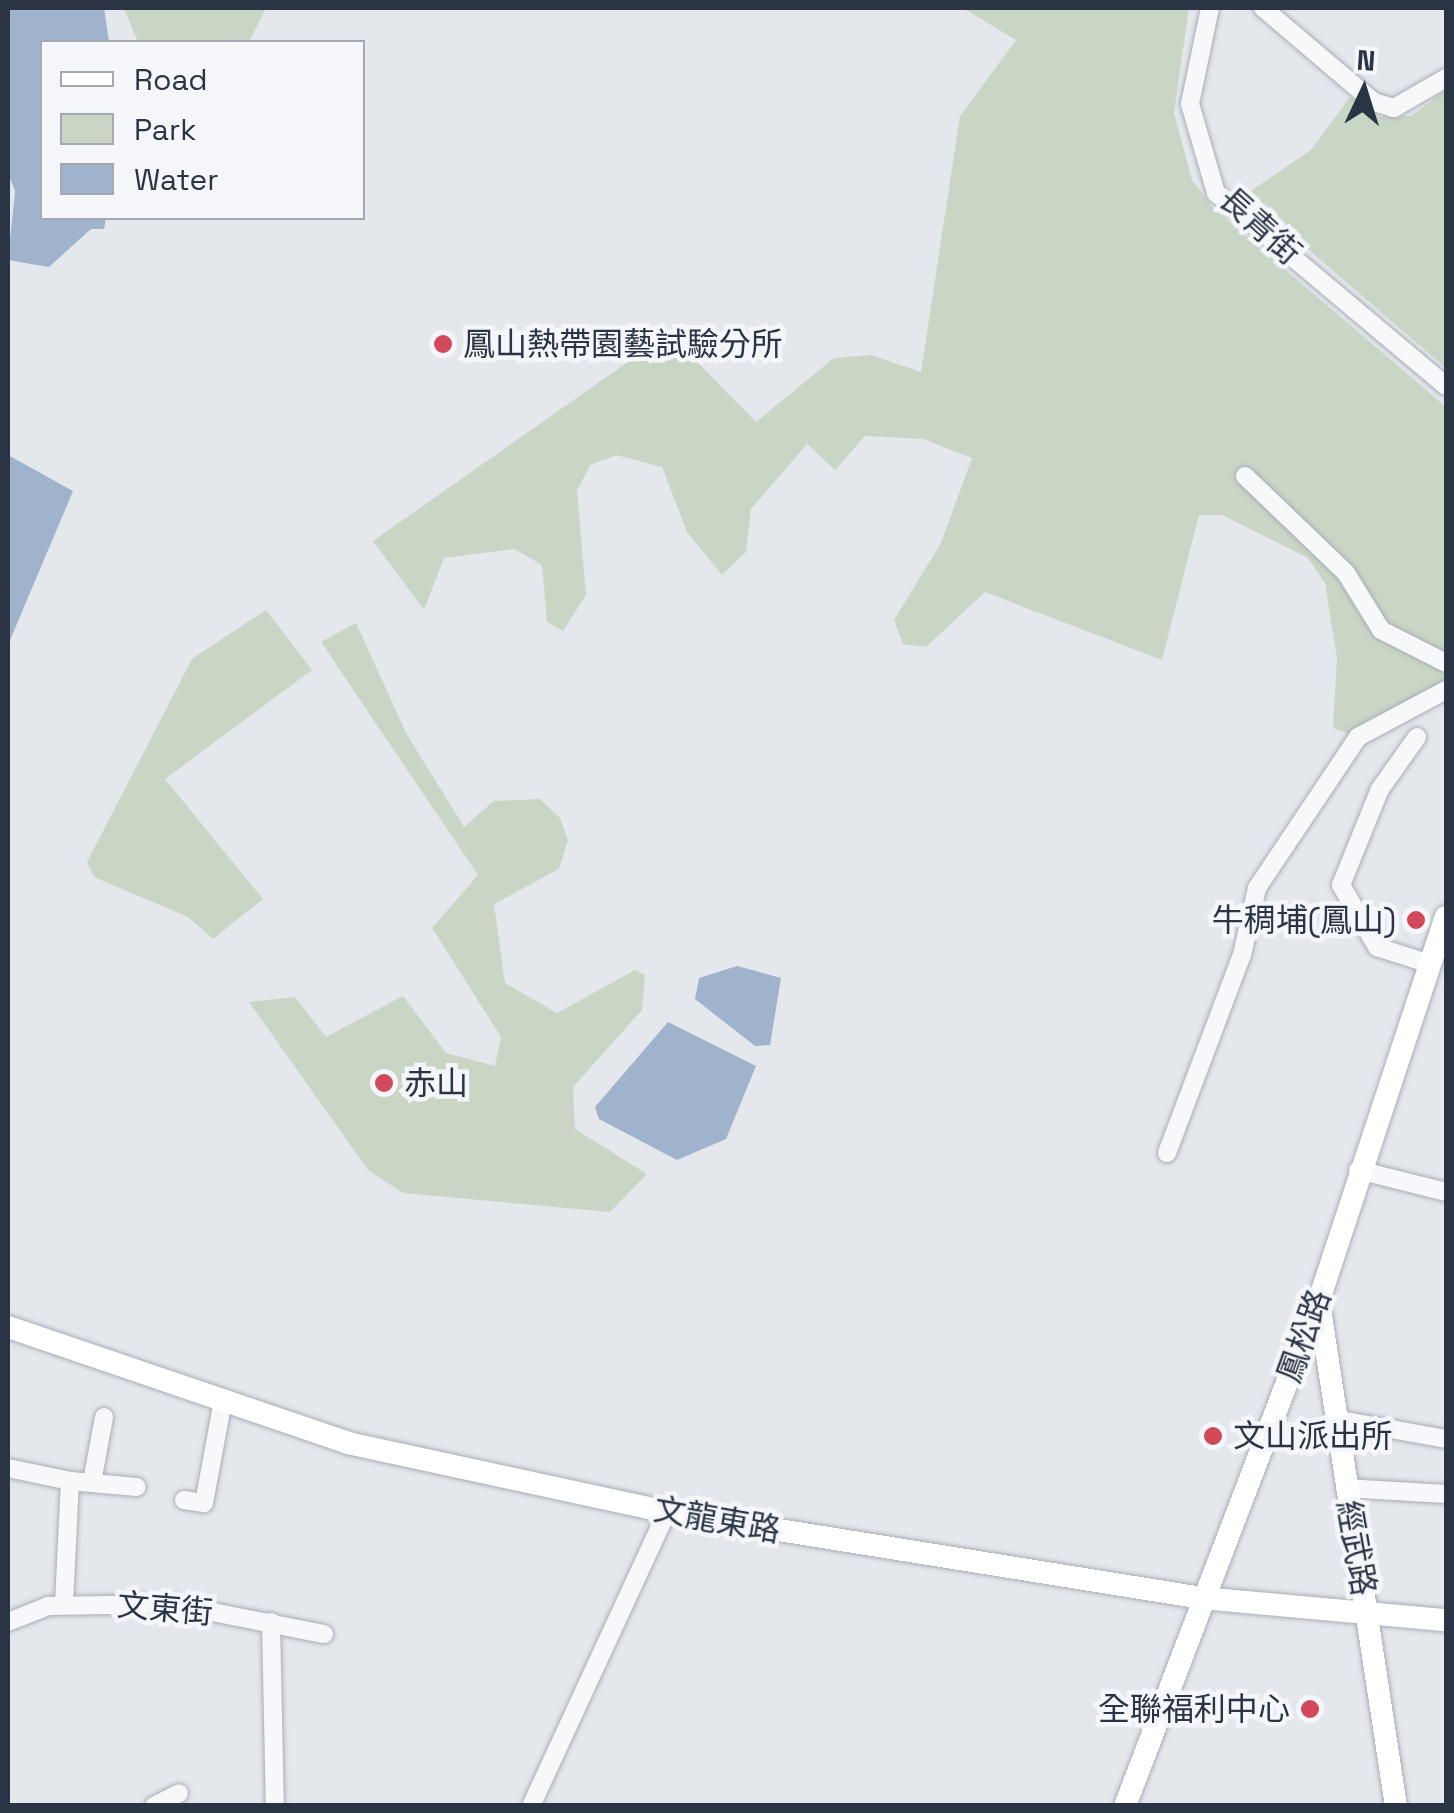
<!DOCTYPE html>
<meta charset="utf-8">
<style>
body{margin:0}
#map{position:relative;width:1454px;height:1813px;overflow:hidden;background:#e4e7ec;font-family:"Space Grotesk","Noto Sans TC",sans-serif}
div>[style]{position:absolute}
.green>*{inset:0;background:#c9d6c5}
.water>*{inset:0;background:#9fb4cc}
.roads{filter:drop-shadow(0 0 2px #a9aeb7) drop-shadow(0 0 2px #a9aeb7)}
.street>*{height:18px;margin:-9px;padding:0 9px;transform-origin:9px;border-radius:9px;background:#f7f8fa}
.secondary>*{height:22px;margin:-11px;padding:0 11px;transform-origin:11px;border-radius:11px;background:#fff}
.dots>*{width:28px;height:28px;translate:-50% -50%;box-sizing:border-box;border:5px solid #f4f6f9;border-radius:50%}
span{translate:-50% -50%;white-space:nowrap;text-align:center;line-height:1.15;-webkit-text-stroke:9px #f4f6f9;paint-order:stroke}
.street-label{font-size:32px;color:#2b3445}
.poi-label{font-size:32px;color:#2b3445}
.left{translate:0 -50%;text-align:left}
.right{translate:-100% -50%;text-align:right}
.frame{position:absolute;inset:0;border:10px solid #2b3445;pointer-events:none}
.legend{position:absolute;left:40px;top:40px;width:325px;height:180px;box-sizing:border-box;background:#f4f6f9;border:2px solid #a4a8b1;margin:0;padding:12px 18px;list-style:none;font-size:30px;color:#2b3445}
.legend li{display:flex;align-items:center;gap:20px;height:50px}
.legend b{width:50px;border:2px solid #a4a8b1}
.north{position:absolute;left:1314px;top:40px;width:100px;height:100px;-webkit-text-stroke:8px #f4f6f9;paint-order:stroke;rotate:4deg;font-size:28px;font-weight:700;line-height:40px;text-align:center;color:#2b3445}
.north::after{content:'';display:block;margin:auto;width:35px;height:45px;background:#2b3445;clip-path:polygon(50% 0,100% 100%,50% 72%,0 100%)}
</style>
<div id="map">
<div class="green">
<i style="clip-path:polygon(124px 8px,266px 8px,249px 42px,138px 42px)"></i>
<i style="clip-path:polygon(963px 8px,1189px 8px,1174px 113px,1192px 180px,1214px 209px,1446px 407px,1446px 679px,1409px 712px,1352px 735px,1333px 728px,1337px 658px,1325px 583px,1308px 558px,1222px 515px,1199px 515px,1162px 660px,985px 592px,926px 647px,903px 644px,894px 620px,941px 543px,972px 458px,923px 439px,865px 436px,835px 470px,807px 444px,751px 509px,746px 552px,722px 575px,687px 532px,662px 467px,616px 455px,590px 465px,577px 491px,586px 595px,563px 631px,547px 622px,542px 565px,514px 549px,444px 558px,424px 610px,373px 541px,669px 333px,756px 422px,834px 358px,871px 355px,921px 372px,960px 116px,1016px 40px)"></i>
<i style="clip-path:polygon(1446px 90px,1446px 368px,1245px 195px,1311px 150px,1350px 97px,1379px 117px,1411px 116px)"></i>
<i style="clip-path:polygon(266px 610px,312px 670px,165px 779px,263px 899px,213px 939px,188px 917px,94px 877px,87px 862px,192px 659px)"></i>
<i style="clip-path:polygon(356px 623px,406px 733px,464px 827px,494px 801px,540px 799px,560px 818px,568px 840px,559px 869px,494px 904px,505px 983px,557px 1013px,635px 970px,645px 975px,642px 1010px,573px 1087px,575px 1129px,647px 1174px,610px 1212px,403px 1193px,368px 1170px,249px 1002px,295px 997px,326px 1037px,403px 996px,446px 1053px,495px 1066px,501px 1037px,432px 928px,478px 875px,321px 642px)"></i>
</div>
<div class="water">
<i style="clip-path:polygon(8px 8px,104px 8px,109px 42px,42px 42px,42px 218px,106px 218px,104px 229px,91px 229px,49px 267px,8px 260px,15px 191px,8px 173px)"></i>
<i style="clip-path:polygon(8px 455px,73px 491px,8px 645px)"></i>
<i style="clip-path:polygon(737px 966px,781px 978px,770px 1045px,755px 1046px,695px 999px,699px 978px)"></i>
<i style="clip-path:polygon(668px 1022px,756px 1066px,726px 1139px,677px 1160px,599px 1119px,595px 1107px)"></i>
</div>
<div class="roads">
<div class="street">
<i style="left:1210px;top:8px;width:98px;rotate:101.8deg"></i>
<i style="left:1190px;top:104px;width:93px;rotate:73.7deg"></i>
<i style="left:1216px;top:193px;width:300px;rotate:40deg"></i>
<i style="left:1263px;top:8px;width:145px;rotate:40.3deg"></i>
<i style="left:1374px;top:102px;width:21px;rotate:17deg"></i>
<i style="left:1394px;top:108px;width:60px;rotate:-30deg"></i>
<i style="left:1245px;top:476px;width:140px;rotate:43.8deg"></i>
<i style="left:1346px;top:573px;width:67px;rotate:58.4deg"></i>
<i style="left:1381px;top:630px;width:73px;rotate:26.9deg"></i>
<i style="left:1417px;top:737px;width:64px;rotate:125.4deg"></i>
<i style="left:1380px;top:789px;width:104px;rotate:112.1deg"></i>
<i style="left:1341px;top:885px;width:72px;rotate:59.9deg"></i>
<i style="left:1377px;top:947px;width:56px;rotate:17.8deg"></i>
<i style="left:1167px;top:1153px;width:212px;rotate:-69.3deg"></i>
<i style="left:1242px;top:955px;width:69px;rotate:-77.4deg"></i>
<i style="left:1257px;top:888px;width:182px;rotate:-56.2deg"></i>
<i style="left:1358px;top:737px;width:100px;rotate:-28.1deg"></i>
<i style="left:1358px;top:1170px;width:91px;rotate:14deg"></i>
<i style="left:1335px;top:1419px;width:113px;rotate:10.2deg"></i>
<i style="left:8px;top:1468px;width:63px;rotate:11.8deg"></i>
<i style="left:70px;top:1481px;width:124px;rotate:92.8deg"></i>
<i style="left:70px;top:1481px;width:67px;rotate:5.1deg"></i>
<i style="left:92px;top:1482px;width:66px;rotate:-79.5deg"></i>
<i style="left:1345px;top:1488px;width:101px;rotate:3.4deg"></i>
<i style="left:184px;top:1500px;width:20px;rotate:9deg"></i>
<i style="left:204px;top:1503px;width:99px;rotate:-79.5deg"></i>
<i style="left:8px;top:1622px;width:43px;rotate:-21.8deg"></i>
<i style="left:48px;top:1606px;width:124px;rotate:-0.9deg"></i>
<i style="left:172px;top:1604px;width:155px;rotate:11.2deg"></i>
<i style="left:271px;top:1622px;width:184px;rotate:88.8deg"></i>
<i style="left:154px;top:1806px;width:28px;rotate:-27deg"></i>
<i style="left:531px;top:1806px;width:324px;rotate:-65.2deg"></i>
</div>
<div class="secondary">
<i style="left:1320px;top:1309px;width:503px;rotate:81.31deg"></i>
<i style="left:8px;top:1327px;width:359px;rotate:18.8deg"></i>
<i style="left:348px;top:1443px;width:326px;rotate:12.2deg"></i>
<i style="left:667px;top:1512px;width:542px;rotate:9.13deg"></i>
<i style="left:1202px;top:1598px;width:245px;rotate:5.2deg"></i>
<i style="left:1125px;top:1806px;width:551px;rotate:-69.07deg"></i>
<i style="left:1322px;top:1291px;width:394px;rotate:-71.7deg"></i>
</div>
</div>
<div class="dots">
<i style="left:443px;top:344px;background:#d1495b"></i>
<i style="left:1416px;top:920px;background:#d1495b"></i>
<i style="left:384px;top:1083px;background:#d1495b"></i>
<i style="left:1213px;top:1436px;background:#d1495b"></i>
<i style="left:1310px;top:1709px;background:#d1495b"></i>
</div>
<div class="street-label">
<span style="left:1260px;top:226px;rotate:42deg">長青街</span>
<span style="left:1304px;top:1336px;rotate:-70deg">鳳松路</span>
<span style="left:717px;top:1520px;rotate:10deg">文龍東路</span>
<span style="left:1356px;top:1548px;rotate:80deg">經武路</span>
<span style="left:165px;top:1609px;rotate:5deg">文東街</span>
</div>
<div class="poi-label">
<span class="left" style="left:463px;top:344px">鳳山熱帶園藝試驗分所</span>
<span class="right" style="left:1396px;top:920px">牛稠埔(鳳山)</span>
<span class="left" style="left:404px;top:1083px">赤山</span>
<span class="left" style="left:1233px;top:1436px">文山派出所</span>
<span class="right" style="left:1290px;top:1709px">全聯福利中心</span>
</div>
<div class="frame"></div>
<ul class="legend">
<li><b style="height:12px;background:#fff"></b>Road</li>
<li><b style="height:28px;background:#c9d6c5"></b>Park</li>
<li><b style="height:28px;background:#9fb4cc"></b>Water</li>
</ul>
<div class="north">N</div>
</div>
